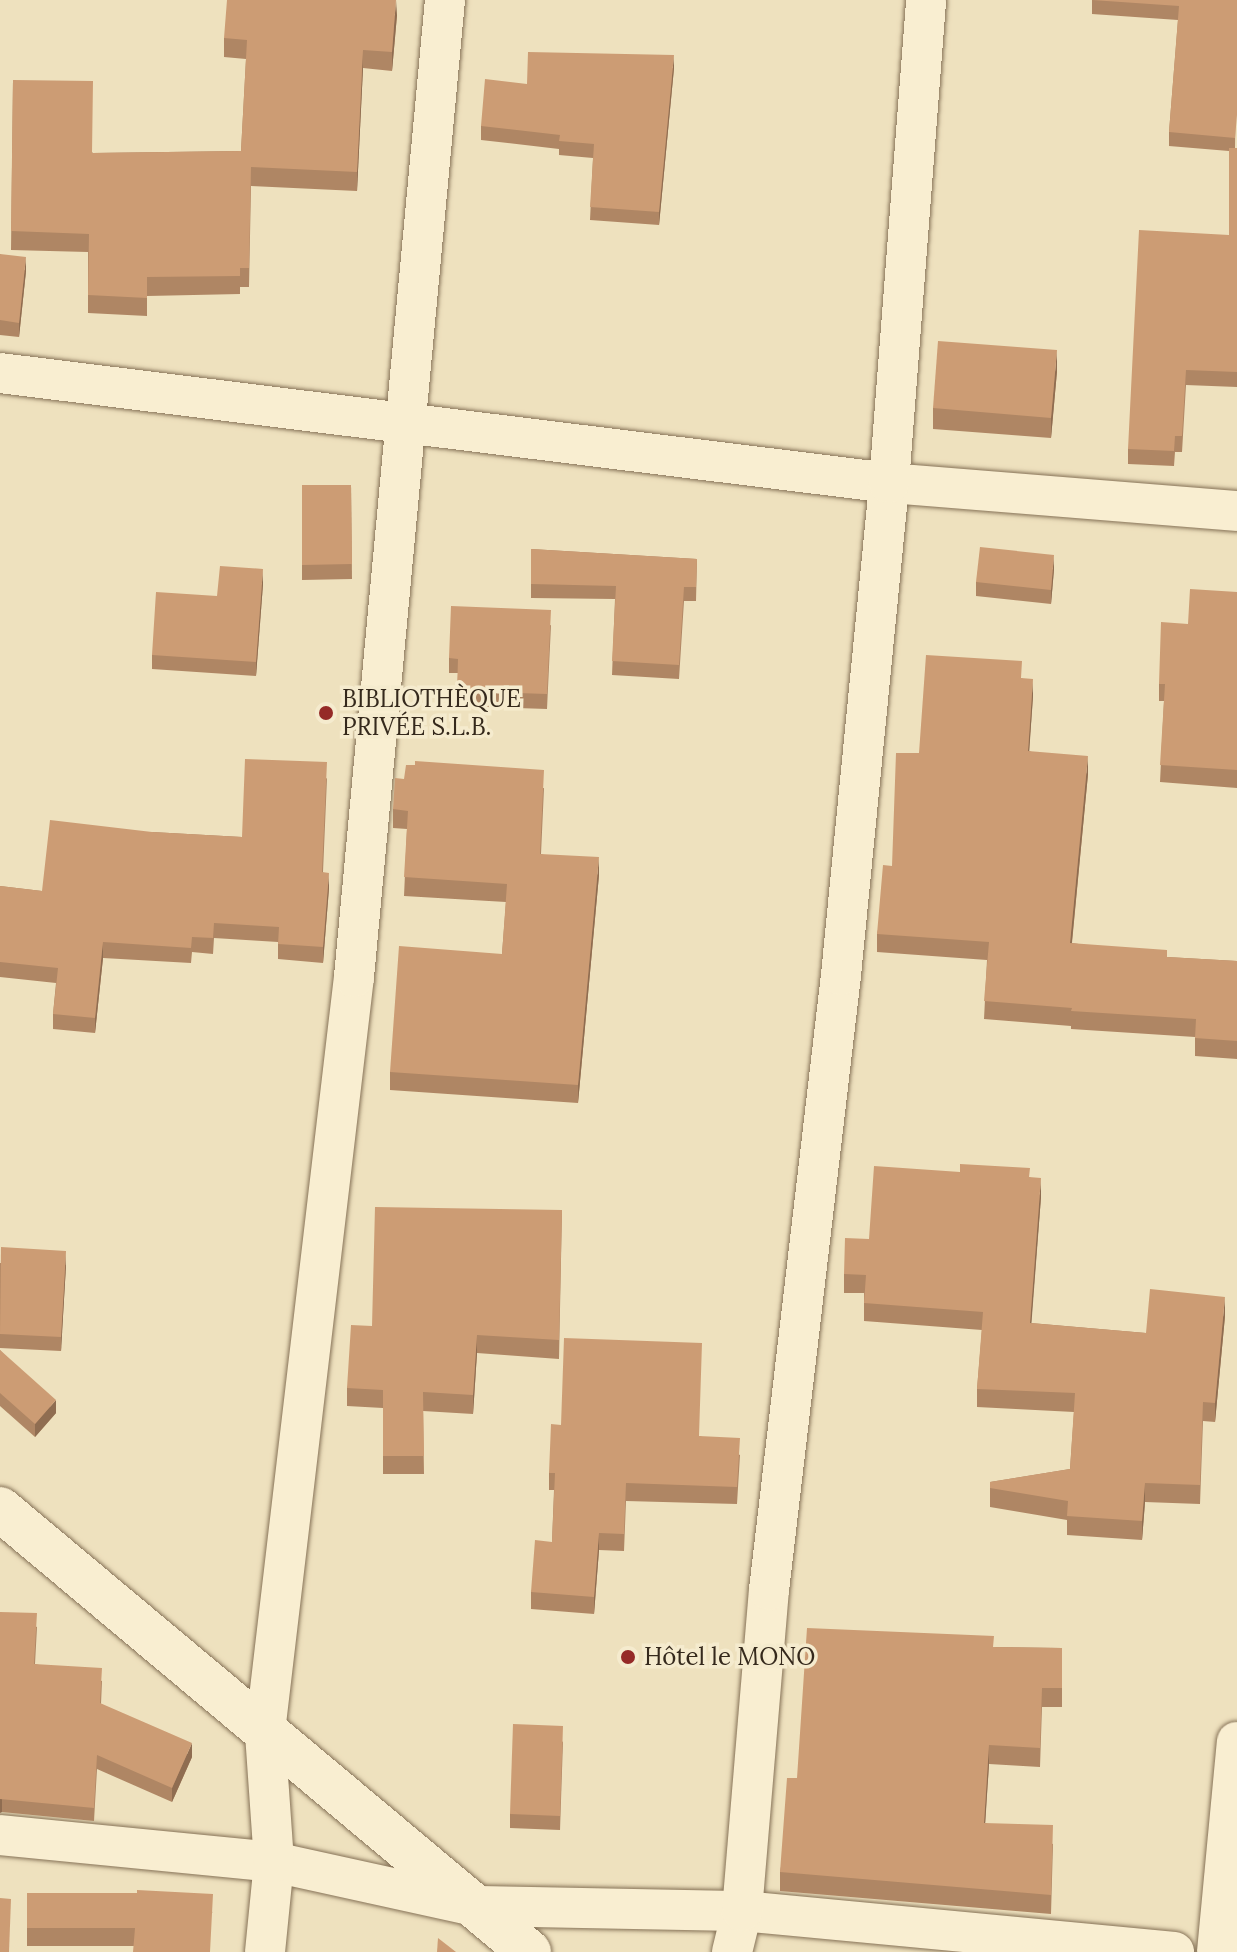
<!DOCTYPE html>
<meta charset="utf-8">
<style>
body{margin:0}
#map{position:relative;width:1237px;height:1952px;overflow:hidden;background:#eee1be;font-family:Lora,serif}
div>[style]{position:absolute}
.roads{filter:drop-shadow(0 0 2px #867257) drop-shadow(0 0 2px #867257)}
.street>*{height:40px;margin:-20px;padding:0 20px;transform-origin:20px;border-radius:20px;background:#f9eed1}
.secondary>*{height:44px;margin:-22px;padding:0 22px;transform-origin:22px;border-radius:22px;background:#f9eed1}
.wall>*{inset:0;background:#af8664}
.shaded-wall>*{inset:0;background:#8f6d51}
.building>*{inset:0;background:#cc9c74}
.dots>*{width:22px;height:22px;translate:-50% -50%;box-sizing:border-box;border:4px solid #f5ebce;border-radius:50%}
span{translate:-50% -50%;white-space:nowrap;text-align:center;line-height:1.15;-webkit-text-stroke:7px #f5ebce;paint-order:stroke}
.poi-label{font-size:24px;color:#35291c}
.left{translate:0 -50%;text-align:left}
</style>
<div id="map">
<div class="roads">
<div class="street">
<i style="left:0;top:373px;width:896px;rotate:7.05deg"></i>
<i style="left:889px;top:483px;width:349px;rotate:4.6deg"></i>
<i style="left:0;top:1835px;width:275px;rotate:5.6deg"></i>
<i style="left:274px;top:1862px;width:205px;rotate:12.4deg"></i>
<i style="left:474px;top:1906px;width:268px;rotate:1.1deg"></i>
<i style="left:742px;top:1911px;width:434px;rotate:5.4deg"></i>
<i style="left:265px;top:1952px;width:90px;rotate:-84.3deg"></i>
<i style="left:274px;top:1862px;width:130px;rotate:-94deg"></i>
<i style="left:265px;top:1732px;width:760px;rotate:-83.28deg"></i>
<i style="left:354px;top:977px;width:981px;rotate:-84.68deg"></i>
<i style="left:732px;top:1952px;width:42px;rotate:-76.3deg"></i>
<i style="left:742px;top:1911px;width:322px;rotate:-85.2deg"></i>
<i style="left:769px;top:1590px;width:619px;rotate:-83.32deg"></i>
<i style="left:841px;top:975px;width:494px;rotate:-84.4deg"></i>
<i style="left:889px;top:483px;width:484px;rotate:-85.6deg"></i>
<i style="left:1217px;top:1952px;width:211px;rotate:-84.6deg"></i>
</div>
<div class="secondary">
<i style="left:0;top:1509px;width:690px;rotate:39.94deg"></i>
</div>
</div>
<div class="wall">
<i style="clip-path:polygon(1092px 0,1237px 0,1235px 148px,1237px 148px,1237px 387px,1186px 385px,1182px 452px,1175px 452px,1174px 466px,1128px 464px,1128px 449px,1229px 235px,1229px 151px,1169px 146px,1169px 132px,1178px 20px,1092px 14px)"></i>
<i style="clip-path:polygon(397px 15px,392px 71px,363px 68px,357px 191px,251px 186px,249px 287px,240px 287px,240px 294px,147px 296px,147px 316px,88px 313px,88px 252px,11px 250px,13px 80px,93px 153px,241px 151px,246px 59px,224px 57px,224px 38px)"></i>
<i style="clip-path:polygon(674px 68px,659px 225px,590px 220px,593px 158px,559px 155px,559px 149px,481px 140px,481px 126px,527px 84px)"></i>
<i style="clip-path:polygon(0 254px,26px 271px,19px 337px,0 335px)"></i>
<i style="clip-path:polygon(1057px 371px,1051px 438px,933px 429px,933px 408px)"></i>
<i style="clip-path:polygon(302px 485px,351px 485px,352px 579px,302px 580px)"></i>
<i style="clip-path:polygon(531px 549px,697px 559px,696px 601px,684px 601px,679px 679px,612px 675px,615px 599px,531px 598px)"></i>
<i style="clip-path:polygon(1054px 569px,1051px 604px,976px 596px,976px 582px)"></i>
<i style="clip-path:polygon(263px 584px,256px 676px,152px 669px,152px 655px,217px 596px)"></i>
<i style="clip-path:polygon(1237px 592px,1237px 788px,1160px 782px,1164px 701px,1159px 701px,1159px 684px,1188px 624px)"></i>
<i style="clip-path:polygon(551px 625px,547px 709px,457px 706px,458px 673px,449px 673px,449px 658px)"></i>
<i style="clip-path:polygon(1022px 678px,1033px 696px,1029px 751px,1088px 774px,1072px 943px,1167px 957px,1237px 961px,1237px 1059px,1195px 1056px,1195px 1037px,1071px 1029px,1071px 1026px,984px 1019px,987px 960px,877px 952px,877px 934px,919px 753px)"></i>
<i style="clip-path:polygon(327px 778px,323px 872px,329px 888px,323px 963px,278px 959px,278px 942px,214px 938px,213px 954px,192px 952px,191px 963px,103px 958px,95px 1033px,53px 1029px,53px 1014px,56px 983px,0 977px,0 886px,42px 891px,152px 832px,242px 837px)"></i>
<i style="clip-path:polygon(544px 788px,541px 854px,599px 875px,578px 1103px,390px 1090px,390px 1072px,502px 954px,506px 902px,404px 896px,407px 829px,393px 828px,393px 809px)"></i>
<i style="clip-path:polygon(1030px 1177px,1041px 1197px,1031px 1323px,1146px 1333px,1225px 1316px,1215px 1422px,1203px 1421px,1200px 1504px,1145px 1502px,1142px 1540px,1067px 1535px,1067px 1520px,990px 1507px,990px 1482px,1070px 1469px,1074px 1412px,977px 1407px,977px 1389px,982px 1330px,864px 1321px,864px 1293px,844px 1293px,844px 1274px,869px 1239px)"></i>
<i style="clip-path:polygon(562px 1210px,559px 1359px,477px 1353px,473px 1414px,423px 1411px,424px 1474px,383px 1474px,383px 1408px,347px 1406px,347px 1388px,372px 1326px)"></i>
<i style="clip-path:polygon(0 1263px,66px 1265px,61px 1351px,0 1348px)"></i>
<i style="clip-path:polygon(0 1350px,56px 1413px,35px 1437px,0 1406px)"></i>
<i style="clip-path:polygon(700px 1436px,740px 1455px,737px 1504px,626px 1501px,624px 1551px,599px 1550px,594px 1614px,531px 1609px,531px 1592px,552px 1542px,554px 1490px,549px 1490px,549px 1473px)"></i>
<i style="clip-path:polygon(0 1612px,37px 1627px,35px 1664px,102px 1681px,101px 1704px,192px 1757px,172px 1802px,97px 1769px,94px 1821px,2px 1812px)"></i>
<i style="clip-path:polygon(994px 1647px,1062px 1648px,1062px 1707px,1042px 1707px,1040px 1767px,989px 1764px,985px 1823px,1053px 1844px,1051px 1914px,780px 1891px,780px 1872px,797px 1778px)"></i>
<i style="clip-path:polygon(563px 1741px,560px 1830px,510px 1828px,510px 1814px)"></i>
<i style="clip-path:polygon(27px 1893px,213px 1912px,134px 1946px,27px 1946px)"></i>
</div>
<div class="shaded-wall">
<i style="clip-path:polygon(396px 0,397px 15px,392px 71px,392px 52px)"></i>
<i style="clip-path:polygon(363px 50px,363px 68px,357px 191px,357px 172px)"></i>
<i style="clip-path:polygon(674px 55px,674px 68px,659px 225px,659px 212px)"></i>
<i style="clip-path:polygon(26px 257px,26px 271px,19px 337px,19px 323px)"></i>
<i style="clip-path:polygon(1057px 350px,1057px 371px,1051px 438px,1051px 418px)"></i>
<i style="clip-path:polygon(1054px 555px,1054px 569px,1051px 604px,1051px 590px)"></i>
<i style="clip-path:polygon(263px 569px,263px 584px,256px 676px,256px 662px)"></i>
<i style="clip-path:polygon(1033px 679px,1033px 696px,1028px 769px,1028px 751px)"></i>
<i style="clip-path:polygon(1088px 756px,1088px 774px,1070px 961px,1070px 943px)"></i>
<i style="clip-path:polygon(599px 857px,599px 875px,578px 1103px,578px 1085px)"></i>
<i style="clip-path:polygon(329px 873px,329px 888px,323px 963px,323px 947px)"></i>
<i style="clip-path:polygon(103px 942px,103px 958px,95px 1033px,95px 1018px)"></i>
<i style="clip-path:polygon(1041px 1178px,1041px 1197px,1030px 1342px,1030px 1323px)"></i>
<i style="clip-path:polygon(66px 1251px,66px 1265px,61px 1351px,61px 1337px)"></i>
<i style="clip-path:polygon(1225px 1297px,1225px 1316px,1215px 1422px,1215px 1403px)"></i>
<i style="clip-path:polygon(477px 1335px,477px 1353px,473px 1414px,473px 1395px)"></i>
<i style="clip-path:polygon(56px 1400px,56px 1413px,35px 1437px,35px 1424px)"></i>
<i style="clip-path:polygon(1145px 1483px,1145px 1502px,1142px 1540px,1142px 1521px)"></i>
<i style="clip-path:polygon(599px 1533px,599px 1550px,594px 1614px,594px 1597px)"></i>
<i style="clip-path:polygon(192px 1743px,192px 1757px,172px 1802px,172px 1788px)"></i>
<i style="clip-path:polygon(989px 1745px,989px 1764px,984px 1842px,984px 1823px)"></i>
<i style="clip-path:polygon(0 1799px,2px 1799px,2px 1812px,0 1813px)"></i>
</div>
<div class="building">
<i style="clip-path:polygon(227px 0,396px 0,392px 52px,363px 50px,357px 172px,251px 167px,249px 268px,240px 268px,240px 276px,147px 277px,147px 298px,88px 295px,89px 234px,11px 231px,13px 80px,93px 81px,92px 153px,241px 151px,247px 40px,224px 38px)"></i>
<i style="clip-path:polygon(1092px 0,1237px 0,1237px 115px,1235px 138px,1169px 132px,1179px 6px)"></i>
<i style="clip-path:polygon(528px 52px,674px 55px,659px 212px,590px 207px,594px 144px,559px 141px,560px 135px,481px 126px,485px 79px,527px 84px)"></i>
<i style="clip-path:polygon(1229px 148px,1237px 148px,1237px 372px,1186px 370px,1182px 436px,1175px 436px,1174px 451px,1128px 449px,1139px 230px,1229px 235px)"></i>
<i style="clip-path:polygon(0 254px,26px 257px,19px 323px,0 320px)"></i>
<i style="clip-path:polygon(938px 341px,1057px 350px,1051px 418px,933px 408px)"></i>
<i style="clip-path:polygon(302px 485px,351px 485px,352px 564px,302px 565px)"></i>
<i style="clip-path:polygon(980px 547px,1054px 555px,1051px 590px,976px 582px)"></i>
<i style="clip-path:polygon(531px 549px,697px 559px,696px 587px,684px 587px,679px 665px,612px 661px,616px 586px,531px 584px)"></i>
<i style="clip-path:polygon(220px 566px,263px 569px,256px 662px,152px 655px,156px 592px,217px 596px)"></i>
<i style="clip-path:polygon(1190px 589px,1237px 592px,1237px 770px,1160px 765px,1165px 684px,1159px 684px,1161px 622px,1188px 624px)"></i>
<i style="clip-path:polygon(451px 606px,551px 610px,547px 694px,457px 691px,458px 659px,449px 658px)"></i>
<i style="clip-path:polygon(926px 655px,1022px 661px,1021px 678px,1033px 679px,1028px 751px,1088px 756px,1070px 943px,1167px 950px,1167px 957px,1237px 961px,1237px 1041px,1195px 1038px,1196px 1019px,1071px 1011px,1072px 1008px,984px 1001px,989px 942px,877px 934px,883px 865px,892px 866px,896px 753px,919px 753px)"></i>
<i style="clip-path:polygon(245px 759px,327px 762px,322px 872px,329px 873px,323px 947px,278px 944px,279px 927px,214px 923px,213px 938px,192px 937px,191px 948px,103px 942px,95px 1018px,53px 1014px,58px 968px,0 962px,0 886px,42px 891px,50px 820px,152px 832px,242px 837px)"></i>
<i style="clip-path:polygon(415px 761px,544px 770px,540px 854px,599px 857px,578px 1085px,390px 1072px,399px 946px,502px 954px,507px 884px,404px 877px,408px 811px,393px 809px,395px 778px,404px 779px,406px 765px,415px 765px)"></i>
<i style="clip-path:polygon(960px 1164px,1030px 1168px,1029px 1177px,1041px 1178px,1030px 1323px,1146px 1333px,1150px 1289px,1225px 1297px,1215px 1403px,1203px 1402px,1200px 1485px,1145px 1483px,1142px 1521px,1067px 1516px,1068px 1501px,990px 1488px,990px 1482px,1070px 1469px,1075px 1393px,977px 1389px,983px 1312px,864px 1303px,866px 1275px,844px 1274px,845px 1238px,869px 1239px,874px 1166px,960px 1172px)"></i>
<i style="clip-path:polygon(375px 1207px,562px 1210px,559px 1340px,477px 1335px,473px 1395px,423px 1392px,424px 1456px,383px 1456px,383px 1390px,347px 1388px,351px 1325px,372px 1326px)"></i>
<i style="clip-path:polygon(1px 1247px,66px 1251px,61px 1337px,0 1334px)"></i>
<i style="clip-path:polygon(564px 1338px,702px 1343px,699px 1436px,740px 1438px,737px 1487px,626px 1483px,624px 1534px,599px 1533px,594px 1597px,531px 1592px,535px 1540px,552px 1542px,555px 1473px,549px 1473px,551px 1424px,561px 1425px)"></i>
<i style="clip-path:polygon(0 1350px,56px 1400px,35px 1424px,0 1393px)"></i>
<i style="clip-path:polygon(0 1612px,37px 1613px,34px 1664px,102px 1668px,100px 1703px,192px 1743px,172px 1788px,97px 1755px,94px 1808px,0 1799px)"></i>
<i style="clip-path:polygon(807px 1628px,994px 1636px,993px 1647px,1062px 1648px,1062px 1688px,1042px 1688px,1040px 1748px,989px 1745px,984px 1823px,1053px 1825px,1051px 1895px,780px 1872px,787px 1778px,797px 1778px)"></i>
<i style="clip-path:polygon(513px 1724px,563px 1726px,560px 1816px,510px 1814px)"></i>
<i style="clip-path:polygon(137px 1890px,213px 1894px,210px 1952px,133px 1952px,135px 1928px,27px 1928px,27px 1893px,137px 1893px)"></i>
<i style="clip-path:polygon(0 1898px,11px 1899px,9px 1952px,0 1952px)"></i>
<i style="clip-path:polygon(438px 1938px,456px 1952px,437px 1952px)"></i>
</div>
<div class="dots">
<i style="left:326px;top:713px;background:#952a27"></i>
<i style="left:628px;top:1657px;background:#952a27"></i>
</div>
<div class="poi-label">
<span class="left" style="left:342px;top:713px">BIBLIOTHÈQUE<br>PRIVÉE S.L.B.</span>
<span class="left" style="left:644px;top:1657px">Hôtel le MONO</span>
</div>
</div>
